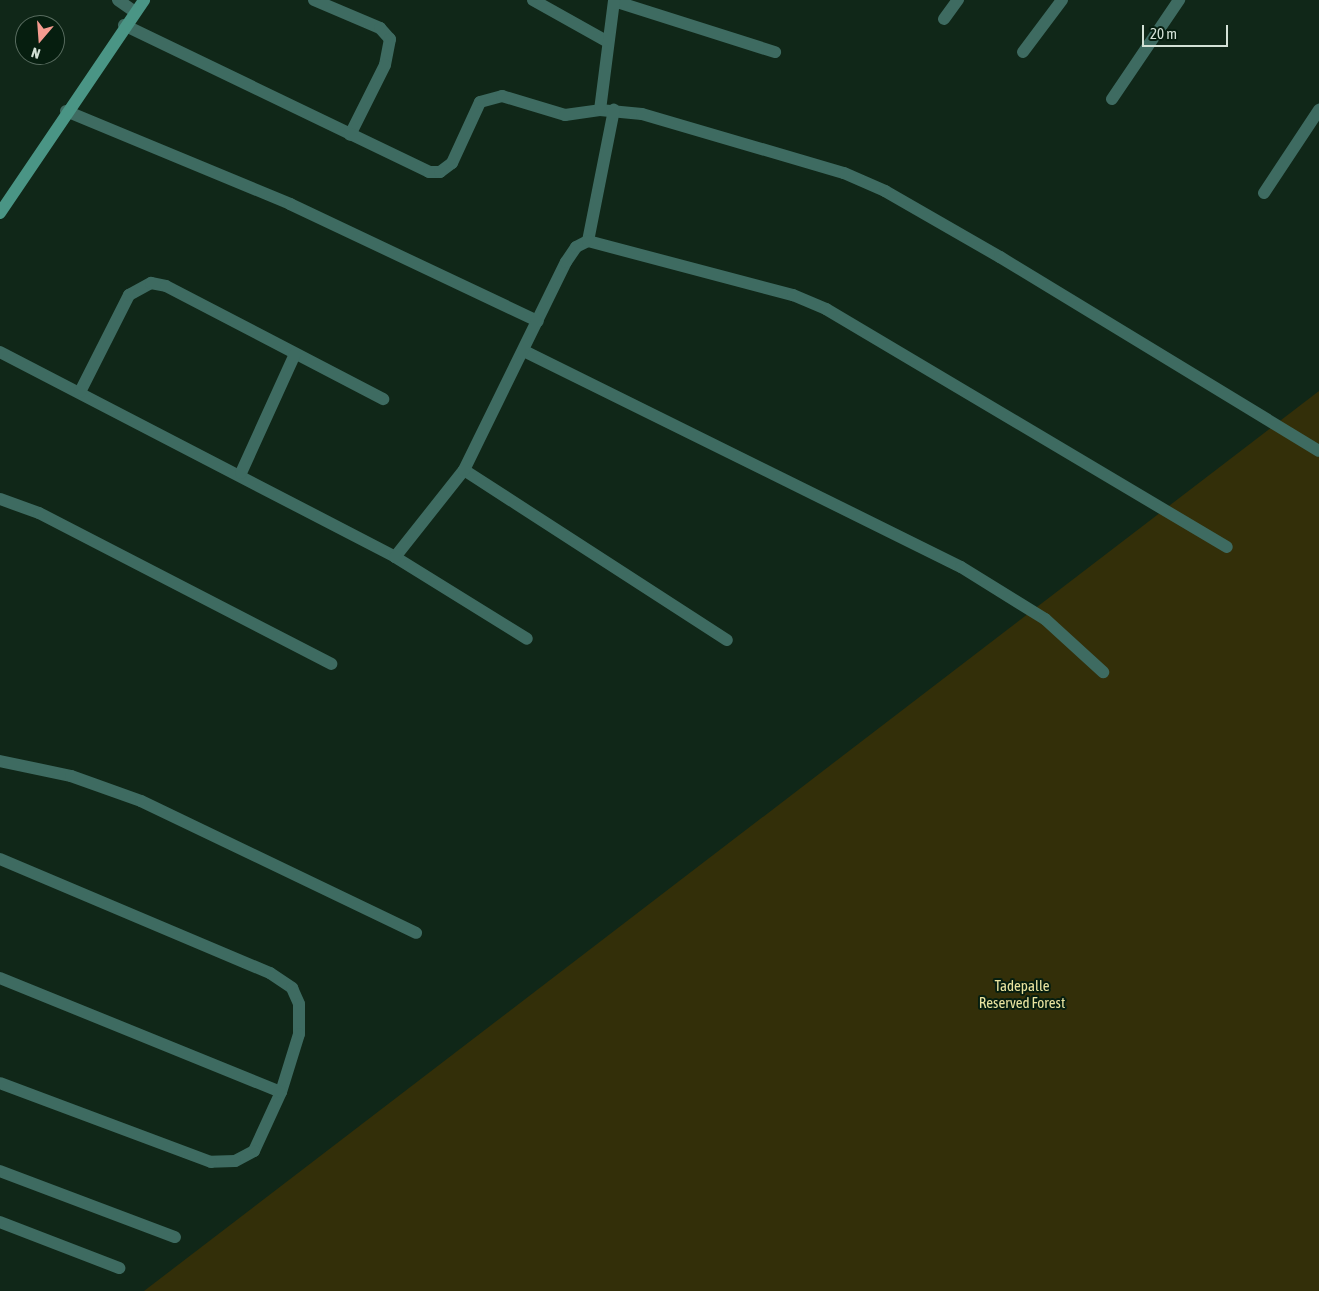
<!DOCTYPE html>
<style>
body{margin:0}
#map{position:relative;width:1319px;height:1291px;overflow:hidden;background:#102718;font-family:"Asap Condensed",sans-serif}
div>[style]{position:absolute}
.green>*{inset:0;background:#332f09}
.street>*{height:12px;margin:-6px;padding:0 6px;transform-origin:6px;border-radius:6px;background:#3e6b61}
.secondary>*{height:12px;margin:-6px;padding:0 6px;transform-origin:6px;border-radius:6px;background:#4a9585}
span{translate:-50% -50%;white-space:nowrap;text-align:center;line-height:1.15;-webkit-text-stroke:4px #061e0f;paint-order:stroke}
.park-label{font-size:15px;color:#e9e39f}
.north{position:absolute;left:15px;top:15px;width:50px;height:50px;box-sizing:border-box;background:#061e0f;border:1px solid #586c5f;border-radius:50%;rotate:198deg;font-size:14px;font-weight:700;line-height:20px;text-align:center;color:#d3e1d6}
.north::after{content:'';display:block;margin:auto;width:18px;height:22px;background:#f59c90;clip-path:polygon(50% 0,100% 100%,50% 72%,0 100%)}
.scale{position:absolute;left:1142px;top:25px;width:86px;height:22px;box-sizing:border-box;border:2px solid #d3e1d6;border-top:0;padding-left:6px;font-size:15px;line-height:18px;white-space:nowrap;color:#d3e1d6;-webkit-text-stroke:4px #061e0f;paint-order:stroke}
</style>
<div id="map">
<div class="green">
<i style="clip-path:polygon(1319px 391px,1319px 1291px,144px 1291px)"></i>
</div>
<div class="street">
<i style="left:118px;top:0;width:21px;rotate:35deg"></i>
<i style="left:314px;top:0;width:72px;rotate:23deg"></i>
<i style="left:380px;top:28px;width:15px;rotate:48deg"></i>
<i style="left:390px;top:39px;width:26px;rotate:101deg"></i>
<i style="left:385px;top:65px;width:78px;rotate:116.6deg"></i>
<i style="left:533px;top:0;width:86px;rotate:29.2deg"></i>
<i style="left:614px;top:1px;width:169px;rotate:17.6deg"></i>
<i style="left:944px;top:19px;width:24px;rotate:-54deg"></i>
<i style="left:124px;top:25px;width:339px;rotate:25.7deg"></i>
<i style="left:429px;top:172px;width:11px"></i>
<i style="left:440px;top:172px;width:15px;rotate:-37deg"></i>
<i style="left:452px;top:163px;width:67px;rotate:-65.3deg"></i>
<i style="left:480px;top:102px;width:23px;rotate:-15deg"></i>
<i style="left:502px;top:96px;width:66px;rotate:16.8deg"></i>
<i style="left:565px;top:115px;width:35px;rotate:-8deg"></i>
<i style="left:600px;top:110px;width:42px;rotate:5.4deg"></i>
<i style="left:642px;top:114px;width:210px;rotate:16.3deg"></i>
<i style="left:844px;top:173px;width:45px;rotate:23.7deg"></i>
<i style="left:885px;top:191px;width:133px;rotate:29.9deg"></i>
<i style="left:1000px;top:257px;width:373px;rotate:31.3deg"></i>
<i style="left:1023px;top:52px;width:65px;rotate:-53.1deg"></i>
<i style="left:1112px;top:99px;width:120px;rotate:-55.9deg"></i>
<i style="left:600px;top:110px;width:111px;rotate:-82.7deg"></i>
<i style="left:66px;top:111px;width:243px;rotate:22.5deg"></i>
<i style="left:290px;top:204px;width:274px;rotate:25.3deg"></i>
<i style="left:1264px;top:193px;width:100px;rotate:-56.5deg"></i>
<i style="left:588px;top:241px;width:134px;rotate:-78.8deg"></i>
<i style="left:524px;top:351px;width:487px;rotate:26.3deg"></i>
<i style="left:961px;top:567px;width:99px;rotate:31.8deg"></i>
<i style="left:1045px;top:619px;width:79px;rotate:42.4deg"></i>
<i style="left:0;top:352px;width:445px;rotate:27.4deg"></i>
<i style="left:395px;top:557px;width:155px;rotate:31.8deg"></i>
<i style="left:80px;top:392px;width:109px;rotate:-63.2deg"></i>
<i style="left:129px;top:295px;width:25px;rotate:-29deg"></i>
<i style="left:151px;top:283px;width:15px;rotate:11deg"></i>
<i style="left:166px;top:286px;width:245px;rotate:27.5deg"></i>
<i style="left:464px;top:470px;width:313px;rotate:32.9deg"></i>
<i style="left:241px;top:473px;width:131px;rotate:-65.6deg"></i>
<i style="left:0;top:499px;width:41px;rotate:19.7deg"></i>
<i style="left:39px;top:513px;width:329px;rotate:27.3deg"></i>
<i style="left:395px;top:557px;width:111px;rotate:-51.6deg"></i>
<i style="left:464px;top:470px;width:232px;rotate:-63.9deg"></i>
<i style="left:566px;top:262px;width:18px;rotate:-56deg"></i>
<i style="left:576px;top:247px;width:13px;rotate:-27deg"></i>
<i style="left:588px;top:241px;width:212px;rotate:14.8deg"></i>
<i style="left:793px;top:295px;width:36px;rotate:23deg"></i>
<i style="left:826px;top:309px;width:466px;rotate:30.7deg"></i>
<i style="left:0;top:761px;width:73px;rotate:11.9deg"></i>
<i style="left:71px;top:776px;width:74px;rotate:19.7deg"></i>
<i style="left:141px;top:801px;width:305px;rotate:25.6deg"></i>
<i style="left:0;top:859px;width:293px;rotate:22.9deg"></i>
<i style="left:270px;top:973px;width:27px;rotate:34deg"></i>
<i style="left:292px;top:988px;width:17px;rotate:66deg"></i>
<i style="left:299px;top:1004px;width:30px;rotate:90deg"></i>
<i style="left:299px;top:1034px;width:61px;rotate:107.2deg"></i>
<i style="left:281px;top:1092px;width:65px;rotate:114.6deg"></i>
<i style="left:254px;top:1151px;width:21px;rotate:152deg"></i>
<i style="left:235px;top:1161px;width:24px;rotate:178deg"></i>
<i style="left:211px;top:1162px;width:225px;rotate:-159.5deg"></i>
<i style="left:0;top:978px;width:303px;rotate:22.1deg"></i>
<i style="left:0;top:1171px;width:187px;rotate:20.7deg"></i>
<i style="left:0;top:1222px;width:128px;rotate:21.1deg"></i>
</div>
<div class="secondary">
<i style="left:0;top:213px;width:257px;rotate:-55.9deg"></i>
</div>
<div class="park-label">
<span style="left:1022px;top:994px">Tadepalle<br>Reserved Forest</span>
</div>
<div class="north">N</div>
<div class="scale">20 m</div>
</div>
